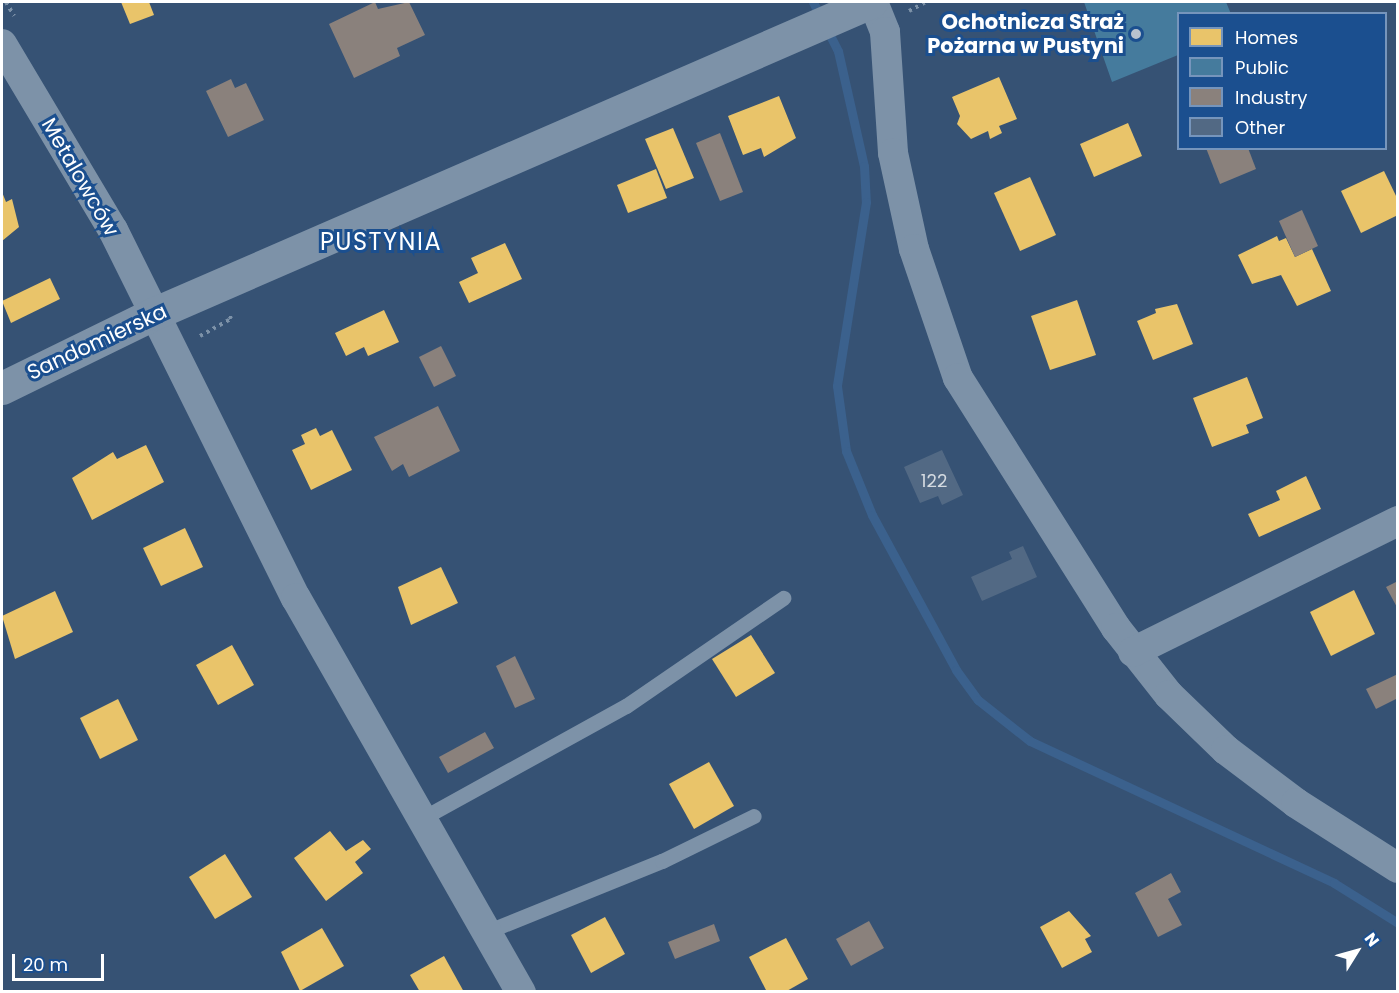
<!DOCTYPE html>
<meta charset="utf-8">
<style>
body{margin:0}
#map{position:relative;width:1399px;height:993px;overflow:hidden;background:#365274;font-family:Poppins,sans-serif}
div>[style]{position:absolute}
.homes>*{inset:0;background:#e9c46a}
.public>*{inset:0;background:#457b9d}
.industry>*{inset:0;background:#8a817c}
.stream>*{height:9px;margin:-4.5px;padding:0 4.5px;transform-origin:4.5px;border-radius:4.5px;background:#3b618d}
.building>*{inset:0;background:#526984}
.path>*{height:4px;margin-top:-2px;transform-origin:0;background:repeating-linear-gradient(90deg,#7d92a8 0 3px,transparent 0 7.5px)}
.service>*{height:15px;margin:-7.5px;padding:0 7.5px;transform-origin:7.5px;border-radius:7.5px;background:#7d92a8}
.minor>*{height:30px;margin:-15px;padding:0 15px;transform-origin:15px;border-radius:15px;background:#7d92a8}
.tertiary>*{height:33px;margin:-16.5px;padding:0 16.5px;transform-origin:16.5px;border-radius:16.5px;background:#7d92a8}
.dots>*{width:16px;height:16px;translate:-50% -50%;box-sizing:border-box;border:3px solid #1b4f8f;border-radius:50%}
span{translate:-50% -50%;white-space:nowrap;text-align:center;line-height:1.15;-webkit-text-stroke:6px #1b4f8f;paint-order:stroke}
.number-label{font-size:18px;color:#d4dae0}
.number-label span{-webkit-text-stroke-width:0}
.poi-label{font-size:21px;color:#fff;font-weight:700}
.right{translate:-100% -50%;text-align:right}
.street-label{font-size:21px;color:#fff}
.quarter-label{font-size:24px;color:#fff;letter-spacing:1.5px}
.frame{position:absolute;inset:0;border:3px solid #fff;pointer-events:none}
.legend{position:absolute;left:1177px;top:12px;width:210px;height:138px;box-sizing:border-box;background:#1b4f8f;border:2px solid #7695bc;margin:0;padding:8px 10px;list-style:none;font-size:18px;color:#fff}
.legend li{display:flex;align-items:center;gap:12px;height:30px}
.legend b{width:30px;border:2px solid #7695bc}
.north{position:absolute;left:1327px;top:921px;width:60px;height:60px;-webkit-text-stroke:4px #1b4f8f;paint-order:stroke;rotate:53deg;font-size:16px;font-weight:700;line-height:24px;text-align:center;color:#fff}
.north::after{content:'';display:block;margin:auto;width:21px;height:27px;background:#fff;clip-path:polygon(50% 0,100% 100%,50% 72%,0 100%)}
.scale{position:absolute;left:12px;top:954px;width:92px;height:27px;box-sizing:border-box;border:3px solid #fff;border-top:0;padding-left:8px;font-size:18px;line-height:21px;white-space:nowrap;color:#fff;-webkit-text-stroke:4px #1b4f8f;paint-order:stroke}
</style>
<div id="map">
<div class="homes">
<i style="clip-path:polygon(121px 2px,149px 2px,154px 15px,130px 24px)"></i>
<i style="clip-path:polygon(999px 77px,1017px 119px,999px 126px,1002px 133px,990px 139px,988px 131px,971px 139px,957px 124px,960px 116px,952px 97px)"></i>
<i style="clip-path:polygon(779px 96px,796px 138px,764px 157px,761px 148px,743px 155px,728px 116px)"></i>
<i style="clip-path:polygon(1128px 123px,1142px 156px,1094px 177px,1080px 144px)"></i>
<i style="clip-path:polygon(673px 128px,694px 178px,666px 189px,645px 139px)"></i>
<i style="clip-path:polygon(656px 169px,667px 198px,628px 213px,617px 185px)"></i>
<i style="clip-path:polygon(1384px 171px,1398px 200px,1398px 215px,1361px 233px,1341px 191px)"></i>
<i style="clip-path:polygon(1030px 177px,1056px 235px,1020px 251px,994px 193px)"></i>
<i style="clip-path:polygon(2px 192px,6px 202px,12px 199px,19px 227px,2px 241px)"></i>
<i style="clip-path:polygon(1277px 236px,1279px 241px,1286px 238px,1295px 257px,1312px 249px,1331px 291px,1297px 306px,1281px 275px,1252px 284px,1238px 255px)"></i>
<i style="clip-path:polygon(505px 243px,522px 279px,469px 303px,459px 282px,478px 273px,471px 258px)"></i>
<i style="clip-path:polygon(50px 278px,60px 299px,11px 323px,2px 301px)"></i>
<i style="clip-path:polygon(1077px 300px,1096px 355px,1050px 370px,1031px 316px)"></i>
<i style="clip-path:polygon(1177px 304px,1193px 344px,1153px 360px,1137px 321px,1156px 313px,1155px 309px)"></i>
<i style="clip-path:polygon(384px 310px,399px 342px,368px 356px,364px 347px,346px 356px,335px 333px)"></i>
<i style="clip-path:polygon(1247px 377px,1263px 418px,1246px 425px,1249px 433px,1212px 447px,1193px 398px)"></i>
<i style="clip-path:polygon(316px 428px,320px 436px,332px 430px,352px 470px,311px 490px,292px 450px,305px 444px,301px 435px)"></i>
<i style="clip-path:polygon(146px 445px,164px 482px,92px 520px,72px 478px,113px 452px,117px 459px)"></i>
<i style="clip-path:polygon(1306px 476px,1321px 509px,1259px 537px,1248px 514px,1280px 500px,1276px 491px)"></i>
<i style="clip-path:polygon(185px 528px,203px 567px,161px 586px,143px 548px)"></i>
<i style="clip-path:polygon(441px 567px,458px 603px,411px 625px,398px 587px)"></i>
<i style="clip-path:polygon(1354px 590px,1375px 634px,1331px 656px,1310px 612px)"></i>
<i style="clip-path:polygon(55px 591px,73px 632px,15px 659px,2px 616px)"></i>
<i style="clip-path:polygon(751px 635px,775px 673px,736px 697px,712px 659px)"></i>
<i style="clip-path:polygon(232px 645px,254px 685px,218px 705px,196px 665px)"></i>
<i style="clip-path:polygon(118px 699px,138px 740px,100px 759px,80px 718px)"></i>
<i style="clip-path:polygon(709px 762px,734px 806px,694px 829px,669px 784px)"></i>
<i style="clip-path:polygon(330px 831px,346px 851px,363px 840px,371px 849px,355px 862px,363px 873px,326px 901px,294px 858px)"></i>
<i style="clip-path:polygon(225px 854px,252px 897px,215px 919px,189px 877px)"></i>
<i style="clip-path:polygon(1069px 911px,1091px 936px,1085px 939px,1092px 952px,1062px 968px,1040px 927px)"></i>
<i style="clip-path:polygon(605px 917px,625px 954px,591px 973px,571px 935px)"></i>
<i style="clip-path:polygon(322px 928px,344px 966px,300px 991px,281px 952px)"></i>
<i style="clip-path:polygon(786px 938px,808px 979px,785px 992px,767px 992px,749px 957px)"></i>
<i style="clip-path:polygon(444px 956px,464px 992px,420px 992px,410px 975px)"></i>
</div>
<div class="public">
<i style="clip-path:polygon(1084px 2px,1226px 2px,1231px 14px,1178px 14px,1178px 55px,1112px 82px)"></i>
</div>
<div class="industry">
<i style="clip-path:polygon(375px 2px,378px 9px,409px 2px,425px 35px,397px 48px,400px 56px,354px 78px,329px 24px)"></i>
<i style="clip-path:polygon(231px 79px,235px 88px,246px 83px,264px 120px,228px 137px,206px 91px)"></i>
<i style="clip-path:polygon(720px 133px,743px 192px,720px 201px,696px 143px)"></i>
<i style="clip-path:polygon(1206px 148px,1248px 148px,1256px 169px,1220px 184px)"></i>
<i style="clip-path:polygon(1302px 210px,1318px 246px,1295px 257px,1279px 221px)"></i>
<i style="clip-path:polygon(441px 346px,456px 376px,434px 387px,419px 357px)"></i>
<i style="clip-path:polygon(438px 406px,460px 451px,409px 477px,403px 464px,392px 471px,374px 437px)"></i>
<i style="clip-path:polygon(1398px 581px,1398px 609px,1386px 587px)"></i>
<i style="clip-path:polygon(515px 656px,535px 699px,515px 708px,496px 666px)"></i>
<i style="clip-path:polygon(1398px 674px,1398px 698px,1376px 709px,1366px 689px)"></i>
<i style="clip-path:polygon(485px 732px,494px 748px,448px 773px,439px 757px)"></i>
<i style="clip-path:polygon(1171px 873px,1181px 892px,1168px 899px,1182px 925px,1158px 937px,1135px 893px)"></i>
<i style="clip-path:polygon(869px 921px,884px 948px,851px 966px,836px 939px)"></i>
<i style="clip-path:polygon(714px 924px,720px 941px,675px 959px,668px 942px)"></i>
</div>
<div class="stream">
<i style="left:813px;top:2px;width:55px;rotate:63deg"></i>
<i style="left:838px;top:51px;width:118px;rotate:77.3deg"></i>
<i style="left:864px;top:166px;width:36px;rotate:87deg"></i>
<i style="left:866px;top:202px;width:186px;rotate:99deg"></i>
<i style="left:837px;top:386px;width:66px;rotate:82.1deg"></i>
<i style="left:846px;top:451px;width:69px;rotate:67.9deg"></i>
<i style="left:872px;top:515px;width:176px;rotate:61.5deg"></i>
<i style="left:956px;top:670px;width:37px;rotate:54deg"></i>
<i style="left:978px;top:700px;width:66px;rotate:38.3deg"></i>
<i style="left:1030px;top:741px;width:336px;rotate:25deg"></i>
<i style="left:1334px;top:883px;width:75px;rotate:32deg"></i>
</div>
<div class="building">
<i style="clip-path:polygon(942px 450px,963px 495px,942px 505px,938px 496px,920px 503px,904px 467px)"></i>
<i style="clip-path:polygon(1023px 546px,1037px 577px,982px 601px,971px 577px,1012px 559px,1009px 552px)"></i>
</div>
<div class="path">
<i style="left:6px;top:2px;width:16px;rotate:60deg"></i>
<i style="left:909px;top:11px;width:19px;rotate:-28deg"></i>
<i style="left:200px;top:336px;width:35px;rotate:-29deg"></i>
<i style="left:231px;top:319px;width:5px;rotate:-112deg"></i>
</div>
<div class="service">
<i style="left:421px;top:819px;width:234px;rotate:-28.9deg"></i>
<i style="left:626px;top:706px;width:191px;rotate:-34.5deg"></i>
<i style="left:486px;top:932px;width:190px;rotate:-22deg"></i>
<i style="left:662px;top:861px;width:102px;rotate:-26.1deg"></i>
</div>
<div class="minor">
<i style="left:873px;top:2px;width:32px;rotate:68deg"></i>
<i style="left:885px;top:32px;width:121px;rotate:86.2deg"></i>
<i style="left:893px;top:153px;width:98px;rotate:77.7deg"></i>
<i style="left:914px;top:249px;width:136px;rotate:71.2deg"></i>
<i style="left:958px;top:378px;width:296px;rotate:57.7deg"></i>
<i style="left:1116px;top:628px;width:85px;rotate:51.7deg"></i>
<i style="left:1169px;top:695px;width:79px;rotate:44deg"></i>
<i style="left:1226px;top:750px;width:88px;rotate:37.1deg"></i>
<i style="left:1296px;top:803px;width:121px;rotate:32.5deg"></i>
<i style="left:2px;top:44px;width:217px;rotate:59.2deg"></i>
<i style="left:113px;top:230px;width:411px;rotate:63.6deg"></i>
<i style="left:296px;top:598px;width:454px;rotate:60.3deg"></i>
<i style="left:1133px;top:652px;width:296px;rotate:-26.3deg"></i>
</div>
<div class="tertiary">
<i style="left:2px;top:388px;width:168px;rotate:-26.1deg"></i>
<i style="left:153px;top:314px;width:783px;rotate:-23.49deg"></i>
</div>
<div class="dots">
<i style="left:1136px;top:34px;background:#b9c2ce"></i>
</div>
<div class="number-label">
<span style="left:934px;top:481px">122</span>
</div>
<div class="poi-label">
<span class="right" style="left:1124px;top:34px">Ochotnicza Straż<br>Pożarna w Pustyni</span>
</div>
<div class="street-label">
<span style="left:80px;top:177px;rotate:60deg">Metalowców</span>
<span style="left:97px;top:342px;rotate:-25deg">Sandomierska</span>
</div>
<div class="quarter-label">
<span style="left:381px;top:242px">PUSTYNIA</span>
</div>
<div class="frame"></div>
<ul class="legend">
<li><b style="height:16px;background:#e9c46a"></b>Homes</li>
<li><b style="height:16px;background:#457b9d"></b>Public</li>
<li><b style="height:16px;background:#8a817c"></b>Industry</li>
<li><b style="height:16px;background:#526984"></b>Other</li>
</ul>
<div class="north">N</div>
<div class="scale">20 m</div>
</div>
